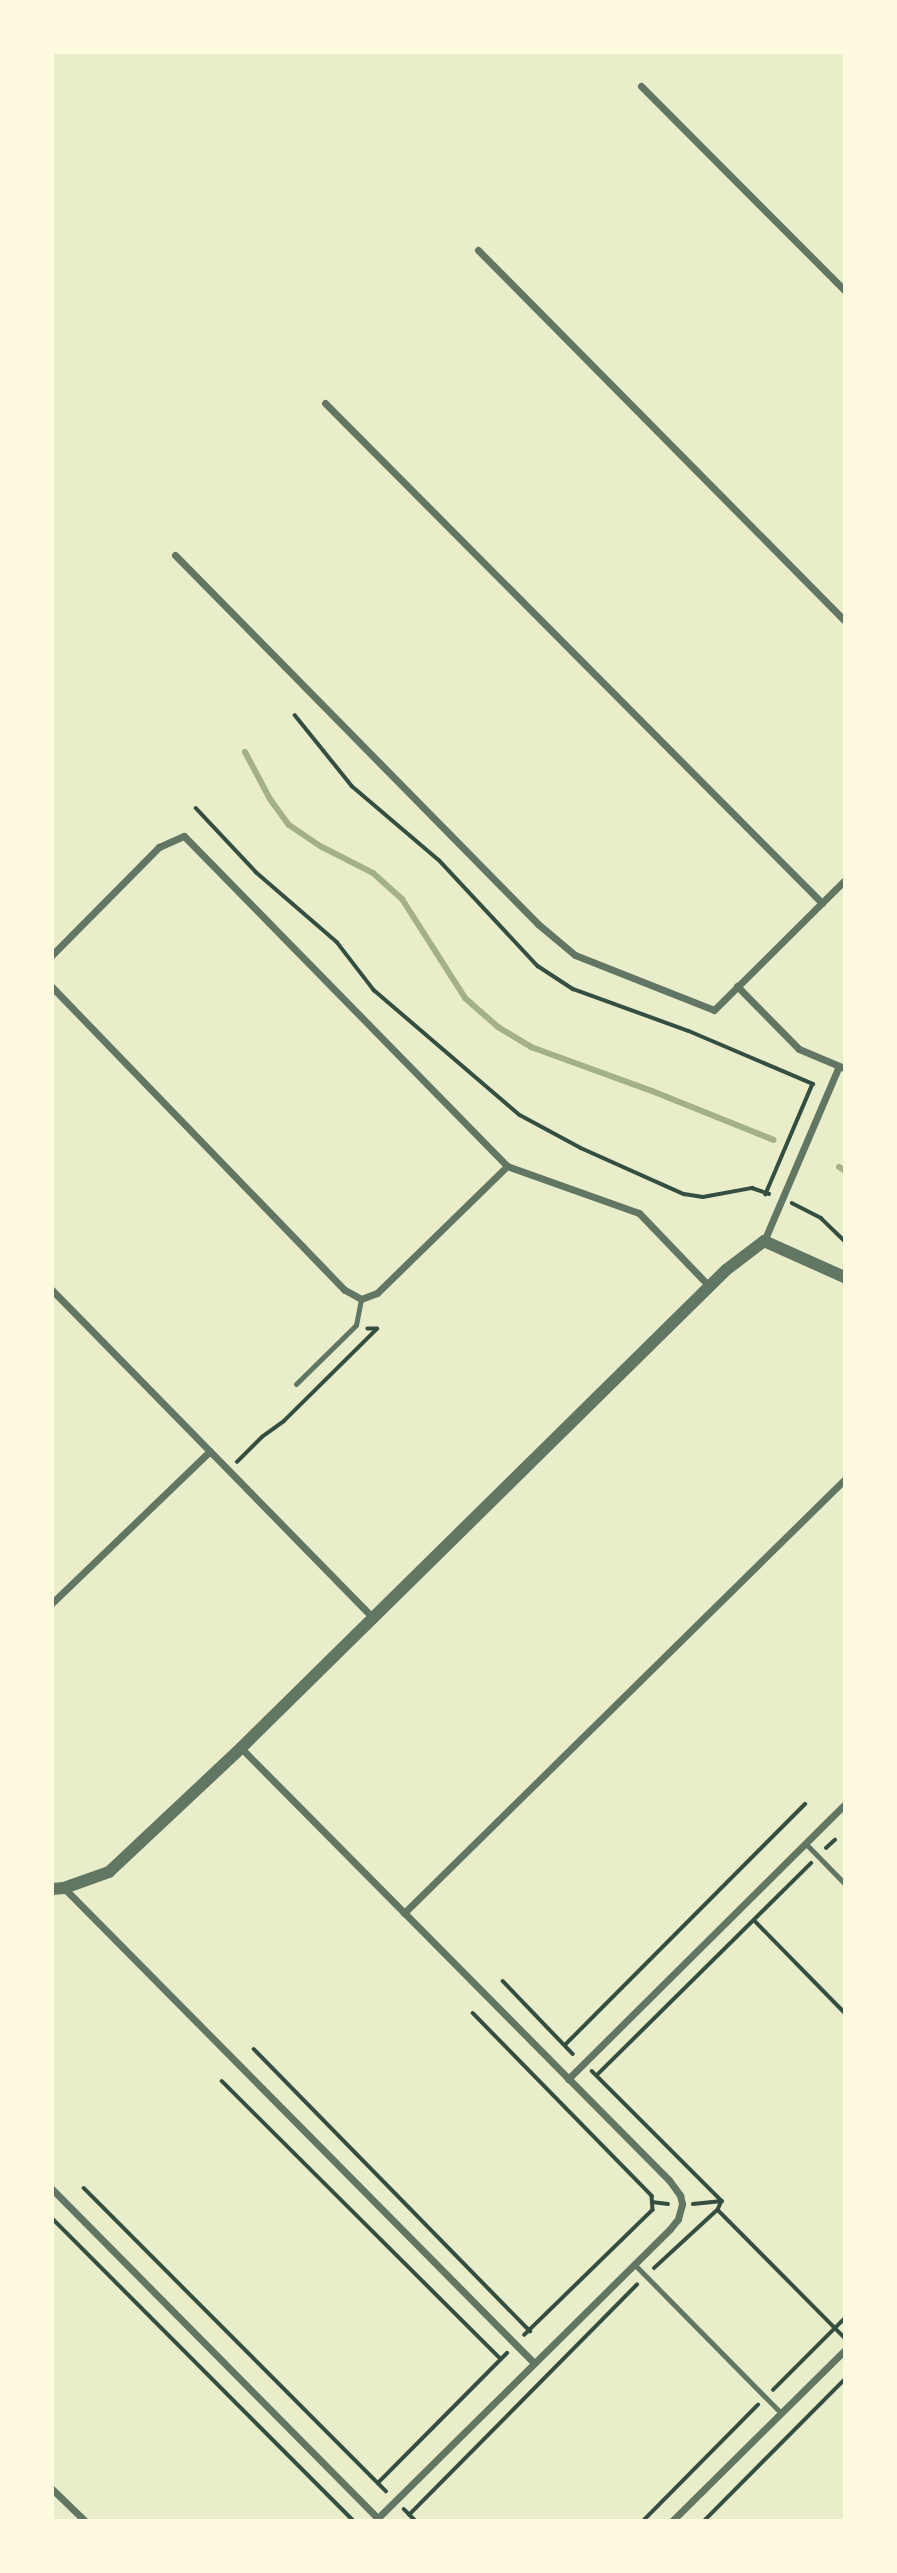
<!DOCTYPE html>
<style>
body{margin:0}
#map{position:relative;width:897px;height:2573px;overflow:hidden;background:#e9edc9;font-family:Arial,sans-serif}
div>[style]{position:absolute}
.stream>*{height:6px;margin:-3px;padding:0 3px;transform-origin:3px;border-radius:3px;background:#a3b18a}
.path>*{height:3.5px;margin:-1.75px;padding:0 1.75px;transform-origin:1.75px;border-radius:1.75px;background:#344e41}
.service>*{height:5px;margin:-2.5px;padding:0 2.5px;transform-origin:2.5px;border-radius:2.5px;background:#617663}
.minor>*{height:7px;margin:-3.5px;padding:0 3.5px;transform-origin:3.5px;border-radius:3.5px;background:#617663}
.tertiary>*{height:12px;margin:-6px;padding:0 6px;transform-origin:6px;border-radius:6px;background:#617663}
span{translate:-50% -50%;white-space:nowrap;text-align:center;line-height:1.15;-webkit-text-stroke:5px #fefae0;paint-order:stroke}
.frame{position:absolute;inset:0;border:54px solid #fefae0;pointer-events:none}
</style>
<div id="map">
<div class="stream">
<i style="left:245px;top:752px;width:53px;rotate:62deg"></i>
<i style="left:270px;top:799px;width:32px;rotate:54deg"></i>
<i style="left:289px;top:825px;width:40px;rotate:34deg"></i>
<i style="left:322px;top:847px;width:57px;rotate:27deg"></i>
<i style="left:373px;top:873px;width:39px;rotate:42deg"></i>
<i style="left:402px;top:899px;width:117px;rotate:57.5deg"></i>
<i style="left:465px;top:998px;width:44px;rotate:41.3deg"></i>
<i style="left:498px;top:1027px;width:39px;rotate:31deg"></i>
<i style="left:531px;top:1047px;width:129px;rotate:20deg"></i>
<i style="left:652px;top:1091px;width:131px;rotate:21.9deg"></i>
<i style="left:839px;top:1167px;width:6px;rotate:31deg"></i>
</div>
<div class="path">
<i style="left:295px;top:715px;width:91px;rotate:51.2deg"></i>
<i style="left:352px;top:786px;width:114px;rotate:40.4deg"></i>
<i style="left:439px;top:860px;width:145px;rotate:47deg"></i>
<i style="left:538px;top:966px;width:42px;rotate:33.3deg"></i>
<i style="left:573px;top:989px;width:123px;rotate:19.9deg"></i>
<i style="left:689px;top:1031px;width:135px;rotate:23.1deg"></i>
<i style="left:813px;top:1084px;width:120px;rotate:113.1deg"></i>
<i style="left:196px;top:808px;width:88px;rotate:46.8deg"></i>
<i style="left:256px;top:872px;width:107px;rotate:40.8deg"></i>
<i style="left:337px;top:942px;width:61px;rotate:52.4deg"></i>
<i style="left:374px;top:990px;width:192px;rotate:40.6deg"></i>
<i style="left:520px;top:1115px;width:69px;rotate:28.4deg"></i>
<i style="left:581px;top:1148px;width:113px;rotate:24.1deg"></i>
<i style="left:684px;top:1194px;width:19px;rotate:9deg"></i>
<i style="left:703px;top:1197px;width:50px;rotate:-10.4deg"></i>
<i style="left:752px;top:1188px;width:18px;rotate:19deg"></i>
<i style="left:792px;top:1203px;width:33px;rotate:27deg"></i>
<i style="left:821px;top:1218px;width:32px;rotate:44deg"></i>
<i style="left:237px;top:1462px;width:35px;rotate:-45deg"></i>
<i style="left:262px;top:1437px;width:27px;rotate:-36deg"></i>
<i style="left:284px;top:1421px;width:131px;rotate:-44.7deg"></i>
<i style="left:377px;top:1329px;width:9px;rotate:180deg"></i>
<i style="left:826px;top:1848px;width:12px;rotate:-42deg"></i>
<i style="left:755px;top:1921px;width:127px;rotate:45.6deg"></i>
<i style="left:503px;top:1981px;width:101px;rotate:46.2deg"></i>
<i style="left:473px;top:2013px;width:256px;rotate:45.6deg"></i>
<i style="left:652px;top:2196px;width:14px;rotate:86deg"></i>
<i style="left:653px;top:2210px;width:179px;rotate:135.7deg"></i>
<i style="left:565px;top:2045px;width:340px;rotate:-45.1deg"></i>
<i style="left:254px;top:2049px;width:395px;rotate:45.6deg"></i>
<i style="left:592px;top:2071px;width:184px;rotate:45deg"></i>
<i style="left:722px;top:2201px;width:10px;rotate:114deg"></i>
<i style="left:718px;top:2210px;width:86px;rotate:137.4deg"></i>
<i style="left:597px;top:2075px;width:301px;rotate:-44.7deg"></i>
<i style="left:222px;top:2081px;width:394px;rotate:44.9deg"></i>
<i style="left:84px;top:2188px;width:428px;rotate:45.1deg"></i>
<i style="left:652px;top:2202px;width:16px;rotate:7deg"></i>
<i style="left:693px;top:2204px;width:29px;rotate:-6deg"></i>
<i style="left:718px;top:2210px;width:179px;rotate:45.2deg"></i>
<i style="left:52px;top:2218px;width:426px;rotate:45.1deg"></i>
<i style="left:773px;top:2390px;width:100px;rotate:-45deg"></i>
<i style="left:378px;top:2483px;width:183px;rotate:-45.2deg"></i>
<i style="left:404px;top:2509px;width:16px;rotate:45deg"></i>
<i style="left:409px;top:2515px;width:324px;rotate:-45.3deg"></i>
<i style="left:644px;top:2520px;width:162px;rotate:-45.3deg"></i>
<i style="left:705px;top:2520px;width:197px;rotate:-45.2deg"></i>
</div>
<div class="service">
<i style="left:296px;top:1384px;width:84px;rotate:-44.5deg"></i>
<i style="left:356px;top:1325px;width:26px;rotate:-79deg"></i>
<i style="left:805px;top:1843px;width:56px;rotate:45.7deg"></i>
<i style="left:634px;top:2264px;width:209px;rotate:45.4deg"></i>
</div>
<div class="minor">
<i style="left:641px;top:86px;width:288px;rotate:45.1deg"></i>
<i style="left:478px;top:250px;width:520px;rotate:45.31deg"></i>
<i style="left:325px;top:403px;width:705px;rotate:45.17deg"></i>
<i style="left:175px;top:555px;width:518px;rotate:45.47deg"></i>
<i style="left:538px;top:924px;width:48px;rotate:40deg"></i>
<i style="left:575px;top:955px;width:149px;rotate:21.6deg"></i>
<i style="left:714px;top:1010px;width:183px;rotate:-44.8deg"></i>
<i style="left:52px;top:955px;width:152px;rotate:-45.3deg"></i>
<i style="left:159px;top:847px;width:27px;rotate:-24deg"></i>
<i style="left:184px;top:836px;width:462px;rotate:45.6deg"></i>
<i style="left:507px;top:1166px;width:140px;rotate:19.6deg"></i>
<i style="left:639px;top:1213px;width:101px;rotate:46.2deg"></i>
<i style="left:737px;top:986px;width:88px;rotate:45.5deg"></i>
<i style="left:799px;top:1049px;width:49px;rotate:22.9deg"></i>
<i style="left:52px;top:987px;width:421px;rotate:46deg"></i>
<i style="left:345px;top:1290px;width:18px;rotate:29deg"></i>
<i style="left:361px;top:1299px;width:17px;rotate:-21deg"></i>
<i style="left:377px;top:1293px;width:182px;rotate:-44.3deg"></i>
<i style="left:764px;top:1241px;width:190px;rotate:-66.8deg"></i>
<i style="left:52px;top:1290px;width:459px;rotate:45.6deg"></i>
<i style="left:52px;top:1603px;width:219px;rotate:-43.9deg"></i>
<i style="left:241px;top:1748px;width:608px;rotate:45.27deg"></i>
<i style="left:669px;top:2180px;width:19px;rotate:54deg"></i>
<i style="left:680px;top:2195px;width:9px;rotate:77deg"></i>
<i style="left:682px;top:2204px;width:16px;rotate:105deg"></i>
<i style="left:678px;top:2219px;width:13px;rotate:129deg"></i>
<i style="left:670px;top:2229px;width:411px;rotate:135.3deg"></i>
<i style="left:64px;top:1888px;width:668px;rotate:45.3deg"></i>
<i style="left:404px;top:1913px;width:617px;rotate:-44.54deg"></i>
<i style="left:568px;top:2079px;width:389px;rotate:-44.8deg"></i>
<i style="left:52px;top:2189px;width:466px;rotate:45.3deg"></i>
<i style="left:52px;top:2489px;width:45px;rotate:44.1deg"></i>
<i style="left:673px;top:2520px;width:240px;rotate:-44.7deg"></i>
</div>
<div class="tertiary">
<i style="left:52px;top:1889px;width:12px;rotate:-5deg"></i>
<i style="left:64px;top:1888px;width:48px;rotate:-19.6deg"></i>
<i style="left:109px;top:1872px;width:181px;rotate:-43.2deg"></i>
<i style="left:241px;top:1748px;width:681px;rotate:-44.58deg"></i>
<i style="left:726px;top:1270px;width:48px;rotate:-37.3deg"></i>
<i style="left:764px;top:1241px;width:88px;rotate:24.2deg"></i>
</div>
<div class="frame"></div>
</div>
